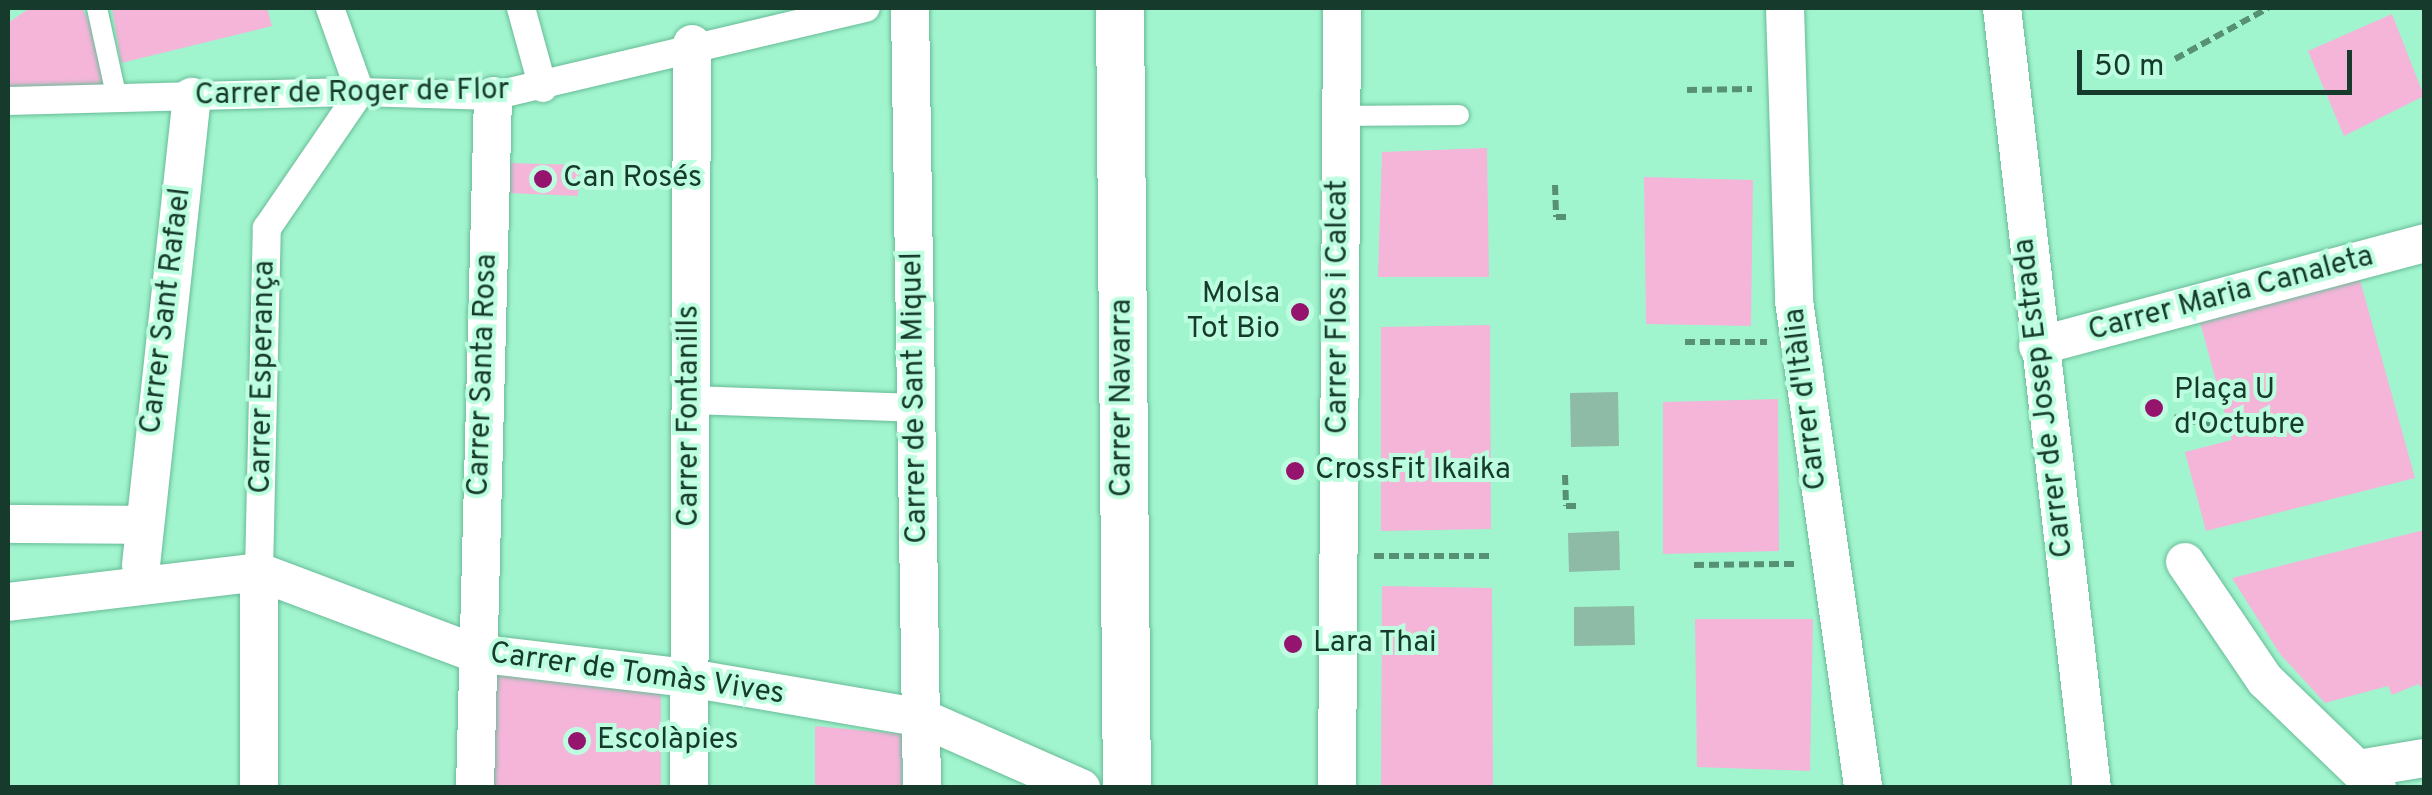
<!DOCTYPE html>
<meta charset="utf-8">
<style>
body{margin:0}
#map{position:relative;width:2432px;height:795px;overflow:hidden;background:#a1f5ce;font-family:Overpass,sans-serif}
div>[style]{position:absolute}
.green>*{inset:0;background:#8ebba5}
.building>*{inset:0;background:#f4b5d9}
.path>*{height:6px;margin-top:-3px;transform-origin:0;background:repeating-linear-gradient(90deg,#569176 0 10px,transparent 0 15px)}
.roads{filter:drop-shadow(0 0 2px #68bb97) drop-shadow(0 0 2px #68bb97)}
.service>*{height:20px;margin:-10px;padding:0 10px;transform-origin:10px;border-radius:10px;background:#fff}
.pedestrian>*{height:28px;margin:-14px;padding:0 14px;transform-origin:14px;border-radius:14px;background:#fff}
.minor>*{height:38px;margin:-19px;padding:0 19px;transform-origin:19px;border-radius:19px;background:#fff}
.tertiary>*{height:48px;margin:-24px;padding:0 24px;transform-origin:24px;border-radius:24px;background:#fff}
.dots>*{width:28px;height:28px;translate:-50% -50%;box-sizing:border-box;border:5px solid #bcfedf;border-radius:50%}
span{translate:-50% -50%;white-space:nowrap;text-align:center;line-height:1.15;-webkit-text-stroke:8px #bcfedf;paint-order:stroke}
.street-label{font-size:30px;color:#163a2b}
.poi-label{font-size:30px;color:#163a2b}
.left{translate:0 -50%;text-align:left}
.right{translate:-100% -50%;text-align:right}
.frame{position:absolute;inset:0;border:10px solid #163a2b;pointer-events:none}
.scale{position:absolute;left:2077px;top:50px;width:275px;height:45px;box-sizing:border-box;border:5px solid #163a2b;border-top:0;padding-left:12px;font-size:30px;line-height:35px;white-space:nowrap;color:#163a2b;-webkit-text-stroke:8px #bcfedf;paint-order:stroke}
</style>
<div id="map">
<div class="green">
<i style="clip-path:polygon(1618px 392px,1619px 446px,1571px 447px,1570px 393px)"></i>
<i style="clip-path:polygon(1619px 531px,1620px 570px,1569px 572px,1568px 533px)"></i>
<i style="clip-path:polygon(1634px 606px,1635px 645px,1574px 646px,1574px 607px)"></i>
</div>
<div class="building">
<i style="clip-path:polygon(30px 8px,82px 8px,97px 37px,106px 87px,8px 91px,8px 23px)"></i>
<i style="clip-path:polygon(112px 8px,267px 8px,272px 26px,121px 63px)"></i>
<i style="clip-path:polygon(2392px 14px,2424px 96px,2344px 136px,2308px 51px)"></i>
<i style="clip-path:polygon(1487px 148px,1489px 277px,1378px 277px,1382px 152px)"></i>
<i style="clip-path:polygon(508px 163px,579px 165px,578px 196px,507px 193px)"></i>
<i style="clip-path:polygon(1644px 177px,1753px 180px,1751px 326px,1646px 324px)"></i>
<i style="clip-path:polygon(2360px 280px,2415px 478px,2206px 531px,2185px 452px,2232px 440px,2200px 322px)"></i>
<i style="clip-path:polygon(1490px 325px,1491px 529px,1381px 531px,1381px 327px)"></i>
<i style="clip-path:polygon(1778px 399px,1779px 551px,1663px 554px,1663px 402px)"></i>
<i style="clip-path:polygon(2424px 530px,2424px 690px,2418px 684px,2392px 695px,2388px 686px,2325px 703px,2280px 654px,2232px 578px)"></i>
<i style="clip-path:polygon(1382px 586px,1492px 588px,1493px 786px,1381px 788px)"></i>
<i style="clip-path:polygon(1695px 619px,1813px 619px,1810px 771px,1697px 767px)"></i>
<i style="clip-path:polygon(493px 670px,661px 694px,661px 788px,493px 788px)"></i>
<i style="clip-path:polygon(815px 726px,902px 734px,902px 788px,815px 788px)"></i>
</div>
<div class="path">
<i style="left:2175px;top:59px;width:106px;rotate:-28.7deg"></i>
<i style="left:1687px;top:90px;width:65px;rotate:-0.9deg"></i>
<i style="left:1555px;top:185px;width:32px;rotate:88deg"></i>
<i style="left:1556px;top:217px;width:11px"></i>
<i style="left:1685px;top:342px;width:82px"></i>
<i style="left:2174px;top:417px;width:57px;rotate:13.1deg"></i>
<i style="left:1565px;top:475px;width:31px;rotate:88deg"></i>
<i style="left:1566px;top:506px;width:11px"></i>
<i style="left:1374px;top:556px;width:118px"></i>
<i style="left:1694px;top:565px;width:103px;rotate:-0.6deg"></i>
</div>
<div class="roads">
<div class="service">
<i style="left:97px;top:8px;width:93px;rotate:77.6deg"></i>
<i style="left:1341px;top:116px;width:118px;rotate:-0.5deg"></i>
</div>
<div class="pedestrian">
<i style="left:330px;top:8px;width:89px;rotate:70.3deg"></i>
<i style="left:521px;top:8px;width:83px;rotate:74.6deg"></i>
<i style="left:8px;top:101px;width:352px;rotate:-1.5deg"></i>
<i style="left:360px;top:92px;width:133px;rotate:1.7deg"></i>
<i style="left:493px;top:96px;width:383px;rotate:-13.3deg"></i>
<i style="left:690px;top:400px;width:226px;rotate:2deg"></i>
<i style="left:259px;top:572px;width:344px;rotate:-88.7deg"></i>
<i style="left:267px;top:228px;width:165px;rotate:-55.6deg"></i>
</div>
<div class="minor">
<i style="left:910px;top:8px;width:780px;rotate:89.12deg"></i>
<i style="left:1785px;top:8px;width:293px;rotate:88.2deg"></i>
<i style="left:1794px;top:301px;width:492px;rotate:81.9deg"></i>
<i style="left:2002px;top:8px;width:785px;rotate:83.42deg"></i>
<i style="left:2038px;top:346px;width:400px;rotate:-14.9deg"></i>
<i style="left:8px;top:524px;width:134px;rotate:0.4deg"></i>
<i style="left:2185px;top:562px;width:143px;rotate:55.9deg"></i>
<i style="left:2265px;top:680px;width:156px;rotate:44deg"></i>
<i style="left:141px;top:565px;width:471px;rotate:-83.8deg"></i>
<i style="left:8px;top:602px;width:253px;rotate:-6.8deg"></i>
<i style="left:259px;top:572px;width:231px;rotate:20.6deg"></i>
<i style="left:475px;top:653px;width:215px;rotate:6.7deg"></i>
<i style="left:689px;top:678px;width:236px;rotate:9.7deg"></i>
<i style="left:922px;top:718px;width:174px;rotate:23.8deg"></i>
<i style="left:2358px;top:769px;width:67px;rotate:-9.5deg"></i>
<i style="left:259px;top:788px;width:216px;rotate:-90deg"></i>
<i style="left:475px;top:788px;width:692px;rotate:-88.51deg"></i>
<i style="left:689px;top:788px;width:744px;rotate:-89.77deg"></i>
<i style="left:1337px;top:788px;width:780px;rotate:-89.63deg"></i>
</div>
<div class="tertiary">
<i style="left:1120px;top:8px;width:780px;rotate:89.49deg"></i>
</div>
</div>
<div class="dots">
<i style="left:543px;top:179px;background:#94146e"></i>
<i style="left:1300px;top:312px;background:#94146e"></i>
<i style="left:2154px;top:408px;background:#94146e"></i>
<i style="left:1295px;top:471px;background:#94146e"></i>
<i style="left:1293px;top:644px;background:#94146e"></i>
<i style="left:577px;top:741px;background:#94146e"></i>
</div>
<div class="street-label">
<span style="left:352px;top:94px;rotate:-1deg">Carrer de Roger de Flor</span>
<span style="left:2231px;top:295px;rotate:-15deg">Carrer Maria Canaleta</span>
<span style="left:1339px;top:307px;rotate:-90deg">Carrer Flos i Calcat</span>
<span style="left:167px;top:311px;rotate:-83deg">Carrer Sant Rafael</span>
<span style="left:484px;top:375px;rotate:-88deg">Carrer Santa Rosa</span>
<span style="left:264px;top:377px;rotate:-89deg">Carrer Esperança</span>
<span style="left:916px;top:398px;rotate:-91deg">Carrer de Sant Miquel</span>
<span style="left:1123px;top:398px;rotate:-90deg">Carrer Navarra</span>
<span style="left:2045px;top:398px;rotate:-97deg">Carrer de Josep Estrada</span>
<span style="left:1807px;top:399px;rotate:-97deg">Carrer d'Itàlia</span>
<span style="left:690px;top:416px;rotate:-90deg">Carrer Fontanills</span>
<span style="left:637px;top:675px;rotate:8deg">Carrer de Tomàs Vives</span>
</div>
<div class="poi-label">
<span class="left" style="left:563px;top:179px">Can Rosés</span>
<span class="right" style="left:1280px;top:312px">Molsa<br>Tot Bio</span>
<span class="left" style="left:2174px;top:408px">Plaça U<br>d'Octubre</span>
<span class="left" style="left:1315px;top:471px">CrossFit Ikaika</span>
<span class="left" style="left:1313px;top:644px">Lara Thai</span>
<span class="left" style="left:597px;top:741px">Escolàpies</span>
</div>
<div class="frame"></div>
<div class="scale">50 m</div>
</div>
